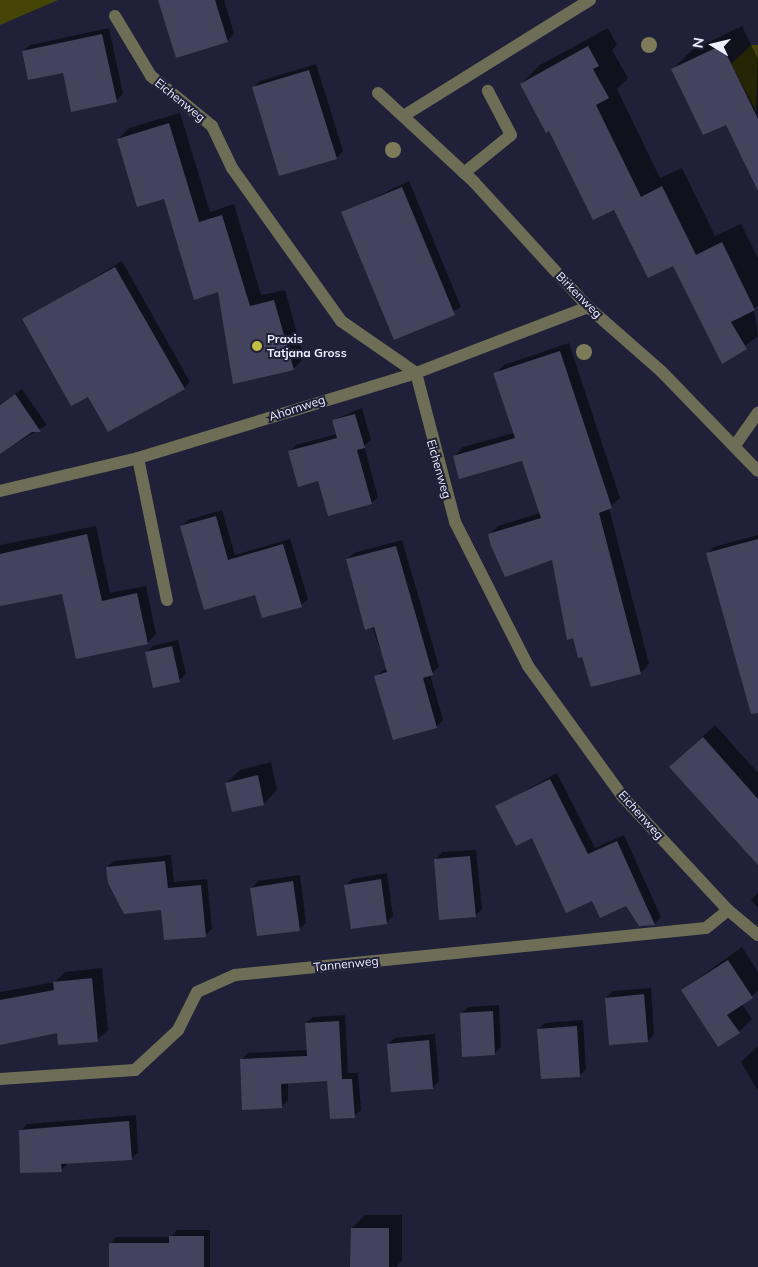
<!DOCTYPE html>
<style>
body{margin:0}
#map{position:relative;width:758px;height:1267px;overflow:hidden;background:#202038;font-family:Mulish,sans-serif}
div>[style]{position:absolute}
.green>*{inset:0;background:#474506}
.shadow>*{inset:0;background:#0007}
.building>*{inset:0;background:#43435e}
.minor>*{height:12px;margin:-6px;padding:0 6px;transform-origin:6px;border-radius:6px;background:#6e6e56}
.trees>*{width:16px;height:16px;margin:-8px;border-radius:50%;background:#7e7c58}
.dots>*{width:14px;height:14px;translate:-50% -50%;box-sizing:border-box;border:2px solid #202038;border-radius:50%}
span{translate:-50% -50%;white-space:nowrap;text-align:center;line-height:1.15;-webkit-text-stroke:4px #202038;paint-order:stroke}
.street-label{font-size:12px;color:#edeeff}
.poi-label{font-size:12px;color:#edeeff;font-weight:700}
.left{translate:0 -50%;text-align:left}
.north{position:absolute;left:688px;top:20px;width:50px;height:50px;-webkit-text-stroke:4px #202038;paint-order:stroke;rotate:279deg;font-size:14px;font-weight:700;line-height:20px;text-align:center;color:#edeeff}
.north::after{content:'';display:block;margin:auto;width:18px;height:22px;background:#edeeff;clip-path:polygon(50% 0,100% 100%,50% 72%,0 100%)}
</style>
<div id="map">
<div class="green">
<i style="clip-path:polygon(0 0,58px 0,0 25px)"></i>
<i style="clip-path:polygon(751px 45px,758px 45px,756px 111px,731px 64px)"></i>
</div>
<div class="shadow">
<i style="clip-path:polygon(160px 0,224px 0,234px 34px,227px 41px)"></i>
<i style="clip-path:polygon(742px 26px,758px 59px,758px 188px,726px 123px,672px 70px,692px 50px)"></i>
<i style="clip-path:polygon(109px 28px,123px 94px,116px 101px,23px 51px,30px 45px)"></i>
<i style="clip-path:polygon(608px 28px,617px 45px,612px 50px,628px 78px,617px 89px,660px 178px,682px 168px,715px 236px,741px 224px,758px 258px,758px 305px,754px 310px,758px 336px,722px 363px,674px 264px,614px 208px,550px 129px,521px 84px,540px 65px)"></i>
<i style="clip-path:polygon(316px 64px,343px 151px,336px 158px,253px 88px,260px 81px)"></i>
<i style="clip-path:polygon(180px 113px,210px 212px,234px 204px,261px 295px,285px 290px,304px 358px,293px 369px,219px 291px,165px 198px,118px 139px,129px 128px)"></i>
<i style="clip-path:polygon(409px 181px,461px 307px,395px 339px,342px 213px)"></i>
<i style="clip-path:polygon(122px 261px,190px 382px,184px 388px,89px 395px,24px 320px)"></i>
<i style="clip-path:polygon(569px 343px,620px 498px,609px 508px,649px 664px,641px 673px,591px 686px,553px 558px,489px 535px,498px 526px,540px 513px,523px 460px,454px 456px,463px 447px,514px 433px,495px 374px,504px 365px)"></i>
<i style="clip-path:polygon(22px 389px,47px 425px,0 453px,0 404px)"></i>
<i style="clip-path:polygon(362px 408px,371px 440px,364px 446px,378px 497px,371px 503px,319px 480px,290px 451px,296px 445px,337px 434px,333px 420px)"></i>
<i style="clip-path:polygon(222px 510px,235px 555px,290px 539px,308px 599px,301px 605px,256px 593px,181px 527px,188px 520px)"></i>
<i style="clip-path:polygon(96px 526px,110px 593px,146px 586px,156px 634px,148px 643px,63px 593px,0 605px,0 545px)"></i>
<i style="clip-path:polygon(758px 535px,758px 698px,708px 553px,714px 547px)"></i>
<i style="clip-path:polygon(402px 540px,439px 667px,430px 674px,443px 720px,436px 727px,376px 676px,387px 668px,347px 559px,354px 553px)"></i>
<i style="clip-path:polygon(178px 640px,186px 674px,179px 681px,146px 653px,153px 646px)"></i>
<i style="clip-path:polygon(715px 725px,758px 773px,758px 863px,671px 767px)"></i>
<i style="clip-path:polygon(271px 762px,277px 790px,264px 804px,233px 811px,226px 783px,240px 770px)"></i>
<i style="clip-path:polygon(557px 773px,595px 848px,624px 835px,661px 917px,654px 924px,626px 905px,593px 900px,533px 836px,497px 806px)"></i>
<i style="clip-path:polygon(476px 850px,482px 909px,475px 916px,436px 859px,442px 852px)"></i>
<i style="clip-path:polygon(171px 855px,174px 882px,207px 879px,212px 929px,205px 935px,107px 867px,114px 861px)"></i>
<i style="clip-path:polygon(387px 873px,393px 916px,387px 922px,345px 886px,352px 879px)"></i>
<i style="clip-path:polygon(300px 875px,306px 923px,300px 929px,252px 888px,258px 881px)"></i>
<i style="clip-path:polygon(758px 893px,758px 908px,751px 900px)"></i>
<i style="clip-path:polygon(742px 947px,758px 972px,758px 991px,742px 1004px,752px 1019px,739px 1032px,682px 990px)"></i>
<i style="clip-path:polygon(102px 968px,108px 1030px,97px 1040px,59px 1032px,0 1044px,0 992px,55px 982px,65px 972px)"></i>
<i style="clip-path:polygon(651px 988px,654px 1034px,648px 1041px,606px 998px,613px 991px)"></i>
<i style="clip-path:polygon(499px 1005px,501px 1047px,494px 1054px,461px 1014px,468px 1007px)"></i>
<i style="clip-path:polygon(345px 1015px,348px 1073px,358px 1073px,361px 1110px,354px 1116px,328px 1080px,288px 1082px,288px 1100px,282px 1106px,241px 1060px,248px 1053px,308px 1050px,306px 1023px,313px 1017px)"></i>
<i style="clip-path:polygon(583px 1020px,586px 1069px,579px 1076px,539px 1029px,545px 1023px)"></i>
<i style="clip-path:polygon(435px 1034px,439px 1081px,432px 1088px,388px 1044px,395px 1038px)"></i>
<i style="clip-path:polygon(758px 1046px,758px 1091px,741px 1062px)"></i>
<i style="clip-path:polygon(136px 1115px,138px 1152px,131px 1159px,68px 1163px,61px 1170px,20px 1131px,27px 1124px)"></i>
<i style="clip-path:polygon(365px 1215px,402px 1215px,402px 1260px,396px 1267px,352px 1267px,352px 1228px)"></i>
<i style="clip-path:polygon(177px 1230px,210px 1230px,210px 1267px,110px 1267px,110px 1244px,116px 1237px,171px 1237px)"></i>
</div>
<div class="building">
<i style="clip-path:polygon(158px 0,215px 0,228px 42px,176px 58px)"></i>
<i style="clip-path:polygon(102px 34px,117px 102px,71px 112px,63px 73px,28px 80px,22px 51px)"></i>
<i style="clip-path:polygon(722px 45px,758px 119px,758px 191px,726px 125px,703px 135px,671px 69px)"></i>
<i style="clip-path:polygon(588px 46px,599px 66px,593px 69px,609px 98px,596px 105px,641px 197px,662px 186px,696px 255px,722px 242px,755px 310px,731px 322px,747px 349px,722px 364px,673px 266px,648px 278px,614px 210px,593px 220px,549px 131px,546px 133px,520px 84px)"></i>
<i style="clip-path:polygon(309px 70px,337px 159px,279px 176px,252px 87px)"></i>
<i style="clip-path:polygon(169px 123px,199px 222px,222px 215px,250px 306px,274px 300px,294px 370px,233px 384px,218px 292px,194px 300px,164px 199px,137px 207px,117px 139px)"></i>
<i style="clip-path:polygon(402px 187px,455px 315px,394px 340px,341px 212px)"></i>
<i style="clip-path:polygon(115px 267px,185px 389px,108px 432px,88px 397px,71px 406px,22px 319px)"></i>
<i style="clip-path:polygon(560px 351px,612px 508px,599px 513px,641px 674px,591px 687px,582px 657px,578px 658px,573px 638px,567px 640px,552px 560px,505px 577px,491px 546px,488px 534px,541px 518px,522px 461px,459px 479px,453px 456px,515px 438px,493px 373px)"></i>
<i style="clip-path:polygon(15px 394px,41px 432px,32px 432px,0 454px,0 405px)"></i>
<i style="clip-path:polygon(355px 414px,365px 448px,357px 450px,372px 504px,328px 516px,318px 481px,298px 487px,288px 451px,337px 438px,332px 420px)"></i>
<i style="clip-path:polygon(216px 516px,228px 560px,283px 544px,302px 607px,262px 618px,255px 595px,204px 610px,180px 526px)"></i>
<i style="clip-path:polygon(87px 534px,102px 601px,137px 593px,148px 644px,76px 659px,62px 594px,0 606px,0 554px)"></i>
<i style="clip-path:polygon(758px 539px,758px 713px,751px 714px,706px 553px)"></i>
<i style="clip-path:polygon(396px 546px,433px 675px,423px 678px,437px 728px,393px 740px,374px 676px,387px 672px,374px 627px,365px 630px,346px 559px)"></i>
<i style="clip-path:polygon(172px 646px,180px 682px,153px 688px,145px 652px)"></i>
<i style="clip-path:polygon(703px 737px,758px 799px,758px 865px,669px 767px)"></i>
<i style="clip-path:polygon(258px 775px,264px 805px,232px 812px,225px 783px)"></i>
<i style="clip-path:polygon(550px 779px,588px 854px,617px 841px,655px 925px,639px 926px,626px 906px,600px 918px,592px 901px,566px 913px,532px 838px,516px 846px,495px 806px)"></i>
<i style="clip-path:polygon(470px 856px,476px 917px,439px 920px,434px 859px)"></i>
<i style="clip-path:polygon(165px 861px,168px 888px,201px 885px,206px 937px,164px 940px,161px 910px,124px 914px,108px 883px,106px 867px)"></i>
<i style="clip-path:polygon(381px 879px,387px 924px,351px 929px,344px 885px)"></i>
<i style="clip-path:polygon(293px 881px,300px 931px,257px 936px,250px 888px)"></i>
<i style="clip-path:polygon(728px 960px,753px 998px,727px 1015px,740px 1033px,718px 1047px,681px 990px)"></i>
<i style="clip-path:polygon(92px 978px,98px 1042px,58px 1045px,57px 1033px,0 1045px,0 1000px,54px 990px,53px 982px)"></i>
<i style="clip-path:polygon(644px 994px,648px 1042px,609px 1045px,605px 998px)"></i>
<i style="clip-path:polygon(493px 1011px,495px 1055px,462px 1057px,460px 1013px)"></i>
<i style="clip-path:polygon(339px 1021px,342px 1079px,352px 1079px,355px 1118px,330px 1119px,327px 1081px,281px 1084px,282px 1108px,242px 1110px,240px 1059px,307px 1056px,305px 1023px)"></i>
<i style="clip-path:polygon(577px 1026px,580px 1077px,541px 1079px,537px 1029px)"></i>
<i style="clip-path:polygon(429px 1040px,433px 1089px,391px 1092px,387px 1044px)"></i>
<i style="clip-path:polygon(129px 1121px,132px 1160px,61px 1164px,62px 1172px,20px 1173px,19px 1130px)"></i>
<i style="clip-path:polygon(351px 1228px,389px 1228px,389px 1267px,350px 1267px)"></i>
<i style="clip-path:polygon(169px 1236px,204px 1236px,204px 1267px,109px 1267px,109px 1243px,169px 1243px)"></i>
</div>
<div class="minor">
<i style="left:115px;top:16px;width:70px;rotate:59deg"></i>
<i style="left:151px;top:76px;width:79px;rotate:39.3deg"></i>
<i style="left:212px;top:126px;width:47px;rotate:64.5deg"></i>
<i style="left:232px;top:168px;width:188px;rotate:54.5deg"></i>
<i style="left:341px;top:321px;width:91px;rotate:34.7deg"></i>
<i style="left:416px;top:373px;width:154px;rotate:75.3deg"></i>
<i style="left:455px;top:522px;width:161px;rotate:63.1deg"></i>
<i style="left:528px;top:666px;width:160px;rotate:54.1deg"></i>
<i style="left:622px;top:796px;width:156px;rotate:47.1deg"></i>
<i style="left:728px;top:910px;width:39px;rotate:40deg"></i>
<i style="left:378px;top:93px;width:131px;rotate:42.8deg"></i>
<i style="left:474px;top:182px;width:169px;rotate:47.6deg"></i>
<i style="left:588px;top:307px;width:97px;rotate:41.2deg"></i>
<i style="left:661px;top:371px;width:139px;rotate:45.9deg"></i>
<i style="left:405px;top:115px;width:218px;rotate:-31.9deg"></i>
<i style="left:464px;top:173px;width:60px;rotate:-39deg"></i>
<i style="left:511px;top:135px;width:50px;rotate:-117.6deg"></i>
<i style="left:736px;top:444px;width:38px;rotate:-55deg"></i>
<i style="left:138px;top:458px;width:145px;rotate:78.5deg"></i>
<i style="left:0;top:491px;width:142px;rotate:-13.4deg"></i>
<i style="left:138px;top:458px;width:291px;rotate:-17deg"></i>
<i style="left:416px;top:373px;width:184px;rotate:-21deg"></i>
<i style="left:0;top:1079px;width:135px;rotate:-3.8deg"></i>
<i style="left:135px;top:1070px;width:59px;rotate:-42.9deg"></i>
<i style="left:178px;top:1030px;width:42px;rotate:-63.4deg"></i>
<i style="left:197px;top:992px;width:42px;rotate:-24.1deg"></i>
<i style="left:235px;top:975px;width:473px;rotate:-5.7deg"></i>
<i style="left:706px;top:928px;width:28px;rotate:-39deg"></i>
</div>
<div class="trees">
<i style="left:649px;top:45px"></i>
<i style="left:393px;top:150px"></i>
<i style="left:584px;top:352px"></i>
</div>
<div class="dots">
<i style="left:257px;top:346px;background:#c1bd40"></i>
</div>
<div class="street-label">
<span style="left:180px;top:100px;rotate:39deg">Eichenweg</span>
<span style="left:579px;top:295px;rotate:45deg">Birkenweg</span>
<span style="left:297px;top:408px;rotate:-18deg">Ahornweg</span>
<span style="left:439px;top:469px;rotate:74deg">Eichenweg</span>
<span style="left:641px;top:815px;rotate:48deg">Eichenweg</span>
<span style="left:346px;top:964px;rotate:-6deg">Tannenweg</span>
</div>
<div class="poi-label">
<span class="left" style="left:267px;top:346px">Praxis<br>Tatjana Gross</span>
</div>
<div class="north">N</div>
</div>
